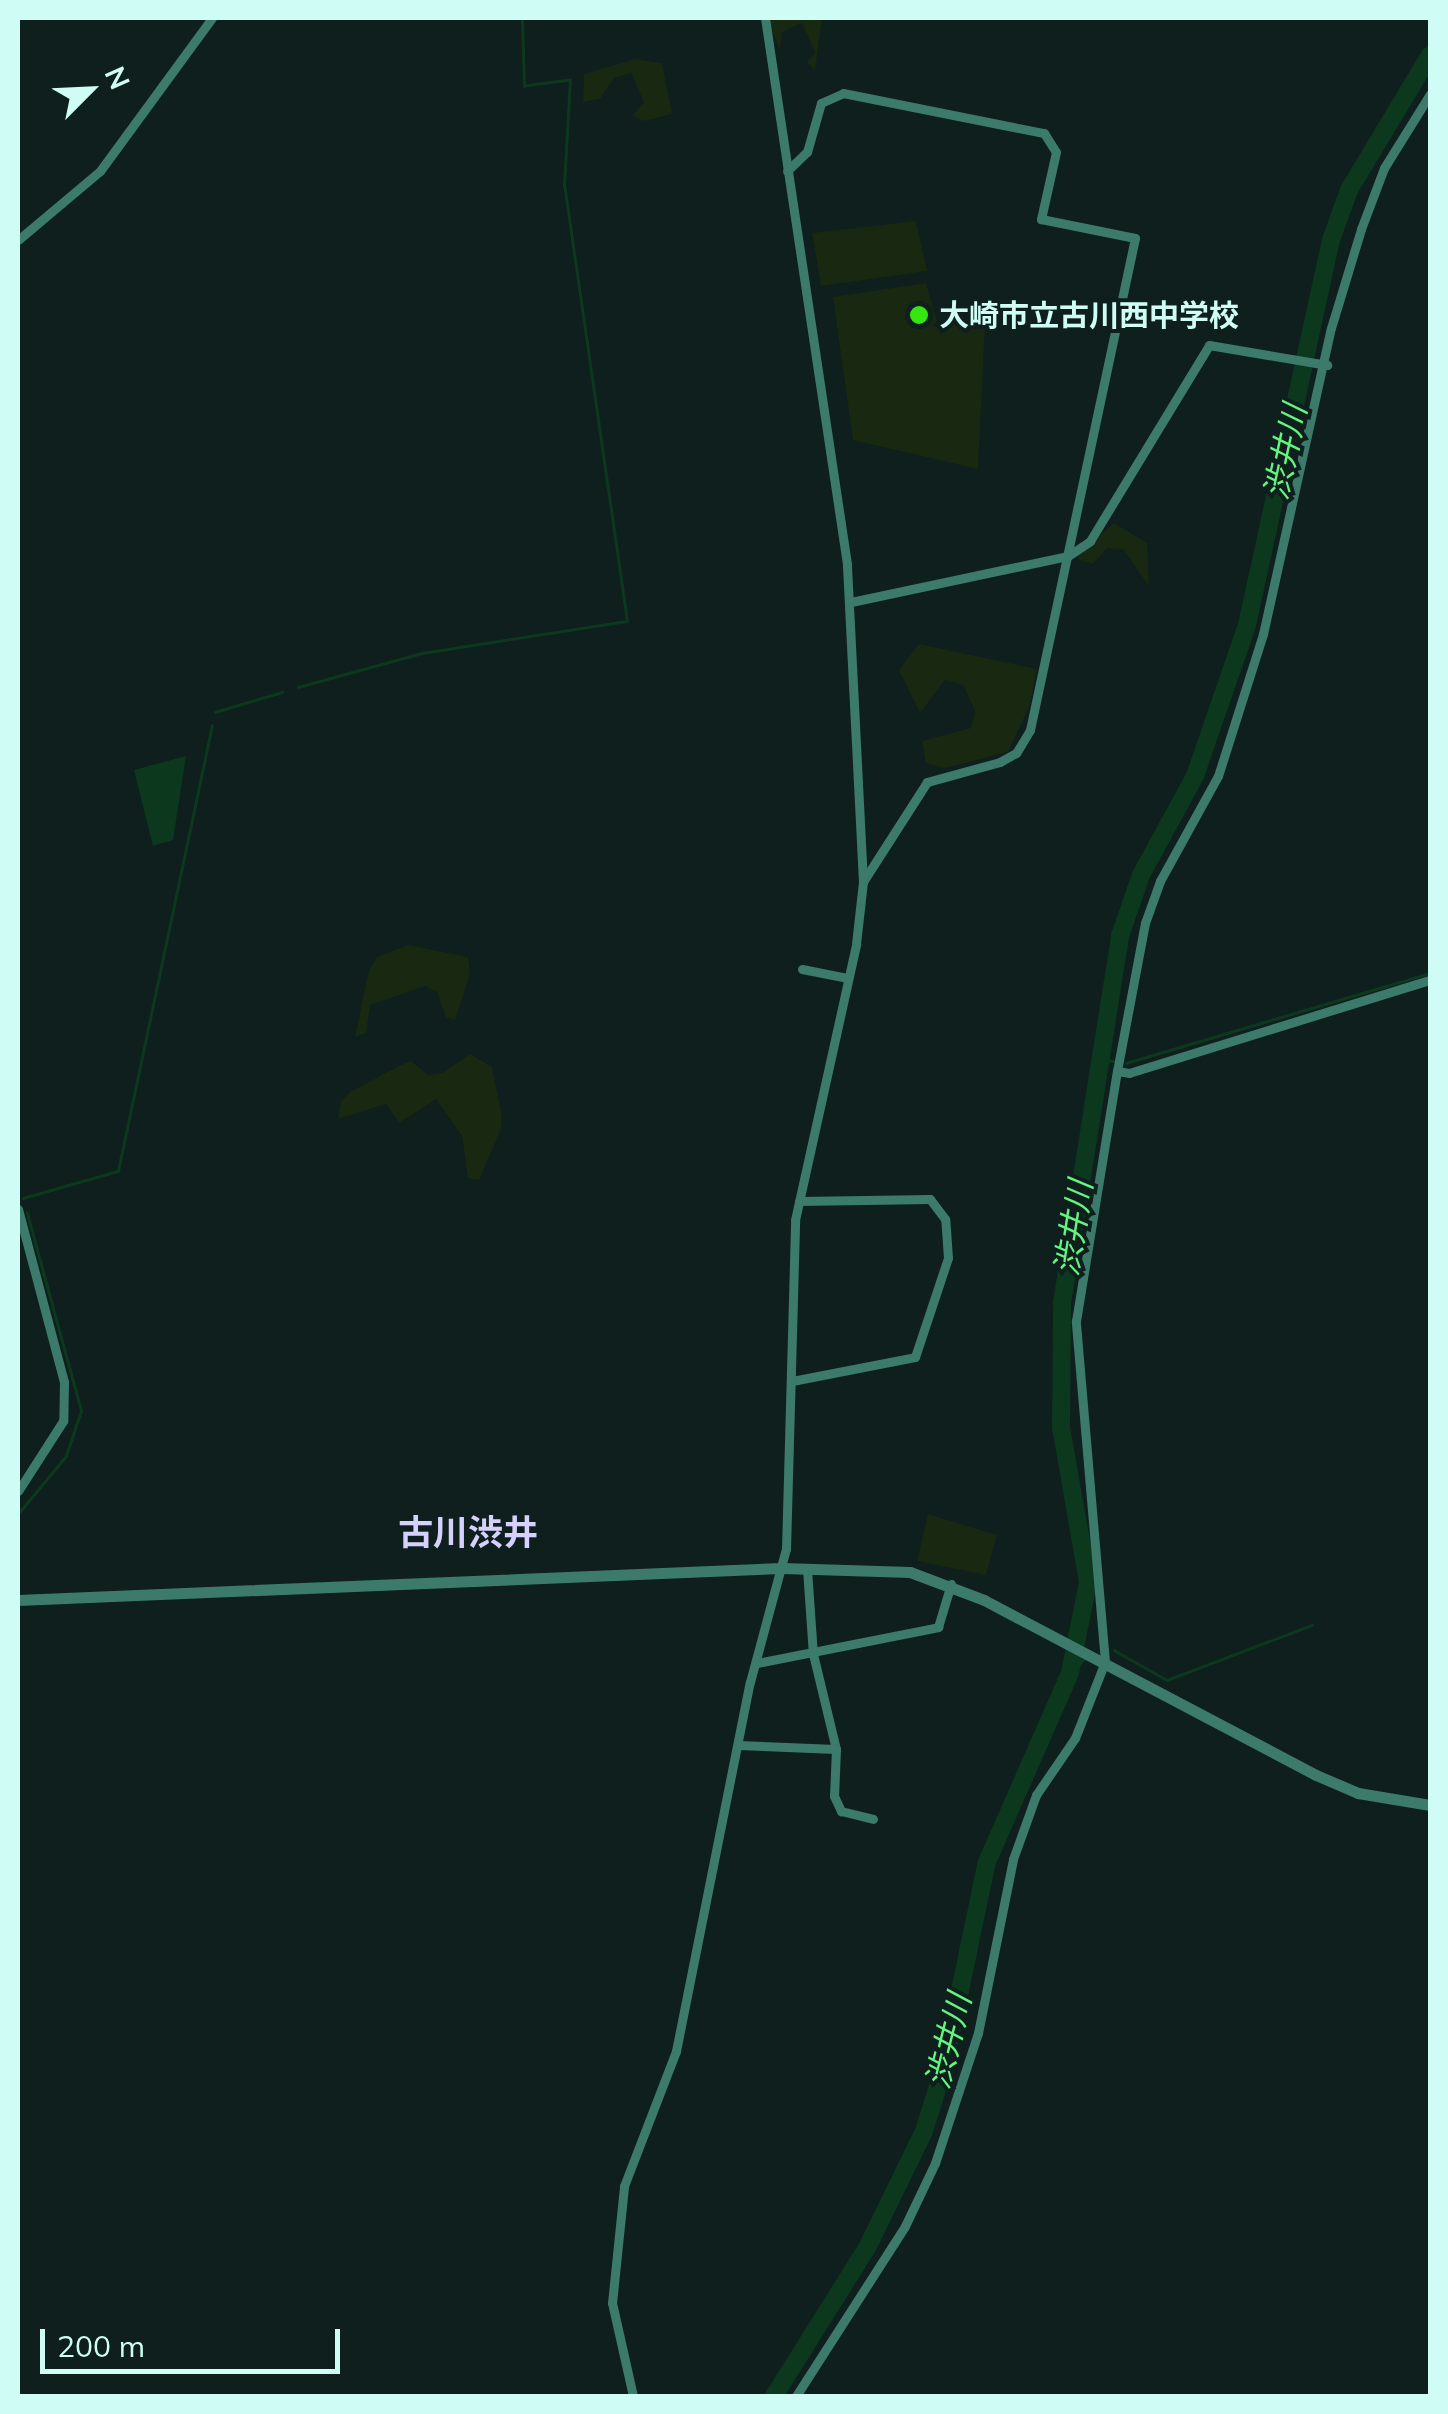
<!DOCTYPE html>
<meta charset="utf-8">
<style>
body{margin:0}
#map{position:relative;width:1448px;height:2414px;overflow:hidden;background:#0e1f1d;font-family:Mulish,"Noto Sans JP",sans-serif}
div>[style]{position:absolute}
.green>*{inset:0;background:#182811}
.water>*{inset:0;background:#0c391d}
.stream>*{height:2.5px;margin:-1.25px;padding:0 1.25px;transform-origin:1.25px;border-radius:1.25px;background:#0c391d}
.river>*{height:18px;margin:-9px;padding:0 9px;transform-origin:9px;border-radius:9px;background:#0c391d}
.minor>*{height:9px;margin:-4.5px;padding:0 4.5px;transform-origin:4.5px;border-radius:4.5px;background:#3c7a6c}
.tertiary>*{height:11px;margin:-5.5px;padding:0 5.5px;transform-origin:5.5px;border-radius:5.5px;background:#3c7a6c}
.dots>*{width:28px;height:28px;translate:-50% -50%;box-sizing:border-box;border:5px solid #0e1f1d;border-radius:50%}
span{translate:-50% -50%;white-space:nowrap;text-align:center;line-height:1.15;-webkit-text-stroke:8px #0e1f1d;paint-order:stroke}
.poi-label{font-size:30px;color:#cffcf5;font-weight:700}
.left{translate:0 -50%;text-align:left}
.water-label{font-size:32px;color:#64f480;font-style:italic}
.quarter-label{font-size:35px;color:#d5d1fc;font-weight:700}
.frame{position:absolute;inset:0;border:20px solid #cffcf5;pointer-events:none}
.north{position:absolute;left:40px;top:40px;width:100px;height:100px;-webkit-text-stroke:8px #0e1f1d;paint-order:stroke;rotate:66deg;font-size:28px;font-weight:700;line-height:40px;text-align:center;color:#cffcf5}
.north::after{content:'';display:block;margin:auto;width:35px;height:45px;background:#cffcf5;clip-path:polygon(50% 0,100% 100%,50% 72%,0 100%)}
.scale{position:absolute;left:40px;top:2329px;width:300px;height:45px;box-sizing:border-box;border:5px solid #cffcf5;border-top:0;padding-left:12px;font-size:30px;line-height:35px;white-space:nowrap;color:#cffcf5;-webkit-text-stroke:8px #0e1f1d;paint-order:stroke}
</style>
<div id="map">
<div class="green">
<i style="clip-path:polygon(768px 18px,822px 18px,815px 70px,807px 62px,815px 52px,802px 23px,782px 32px,780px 51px)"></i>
<i style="clip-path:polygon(635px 59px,662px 63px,672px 114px,644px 121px,632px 116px,644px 102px,631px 73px,614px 78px,600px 99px,583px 102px,584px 74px)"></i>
<i style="clip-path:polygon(916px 221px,927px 271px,821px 286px,812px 233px)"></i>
<i style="clip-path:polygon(926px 283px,937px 322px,985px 324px,978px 469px,853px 440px,833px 297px)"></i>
<i style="clip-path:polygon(1114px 523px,1147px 543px,1149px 586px,1123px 549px,1107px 548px,1093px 564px,1079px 560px,1077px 555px)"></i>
<i style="clip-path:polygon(919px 644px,1037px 669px,1029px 707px,1008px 752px,945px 768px,926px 763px,922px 741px,971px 728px,975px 711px,963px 685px,945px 680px,920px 713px,899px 670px)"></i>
<i style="clip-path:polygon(408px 945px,468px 957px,470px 974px,455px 1020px,446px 1017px,437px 992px,425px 986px,370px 1005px,366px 1033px,355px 1037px,369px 970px,377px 957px)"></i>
<i style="clip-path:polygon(470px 1054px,492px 1067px,501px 1112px,501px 1129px,479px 1180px,468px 1178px,462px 1136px,436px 1099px,399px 1123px,386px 1104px,338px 1119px,341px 1101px,352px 1091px,399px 1066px,411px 1061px,428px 1075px,442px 1073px)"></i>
<i style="clip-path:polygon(928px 1514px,997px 1535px,986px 1575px,917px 1561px)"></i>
</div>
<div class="water">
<i style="clip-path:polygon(186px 756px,173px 840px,153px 846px,134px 770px)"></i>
</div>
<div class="stream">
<i style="left:298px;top:687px;width:129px;rotate:-15.3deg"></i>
<i style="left:422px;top:653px;width:207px;rotate:-8.9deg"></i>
<i style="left:627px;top:621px;width:440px;rotate:-98.2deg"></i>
<i style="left:564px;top:186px;width:106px;rotate:-86.8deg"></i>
<i style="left:570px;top:80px;width:46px;rotate:172.6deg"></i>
<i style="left:524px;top:86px;width:68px;rotate:-91.7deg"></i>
<i style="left:215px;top:712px;width:70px;rotate:-16.6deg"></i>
<i style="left:1100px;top:1060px;width:13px;rotate:4deg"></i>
<i style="left:1126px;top:1063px;width:317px;rotate:-16.5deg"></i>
<i style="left:23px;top:1198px;width:99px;rotate:-15.9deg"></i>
<i style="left:118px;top:1171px;width:455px;rotate:-78.1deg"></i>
<i style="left:18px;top:1514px;width:75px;rotate:-50.4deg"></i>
<i style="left:66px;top:1456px;width:47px;rotate:-71.6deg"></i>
<i style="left:81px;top:1411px;width:205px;rotate:-105.3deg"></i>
<i style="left:1114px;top:1650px;width:61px;rotate:29.5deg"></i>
<i style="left:1167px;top:1680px;width:155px;rotate:-20.8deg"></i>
<i style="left:1070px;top:1673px;width:21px;rotate:-45deg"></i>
</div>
<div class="river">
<i style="left:774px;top:2396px;width:177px;rotate:-57.9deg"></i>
<i style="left:868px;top:2246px;width:128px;rotate:-64deg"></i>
<i style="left:924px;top:2131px;width:67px;rotate:-72.6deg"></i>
<i style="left:944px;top:2067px;width:209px;rotate:-78.2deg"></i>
<i style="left:987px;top:1862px;width:206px;rotate:-66.3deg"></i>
<i style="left:1070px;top:1673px;width:93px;rotate:-78.8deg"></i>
<i style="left:1088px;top:1582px;width:156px;rotate:-99.9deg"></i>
<i style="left:1061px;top:1428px;width:125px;rotate:-89.5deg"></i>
<i style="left:1062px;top:1303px;width:372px;rotate:-81deg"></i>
<i style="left:1120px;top:936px;width:65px;rotate:-71deg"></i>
<i style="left:1141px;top:875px;width:113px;rotate:-61.4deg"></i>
<i style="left:1195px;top:776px;width:160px;rotate:-71deg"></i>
<i style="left:1247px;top:625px;width:394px;rotate:-77.7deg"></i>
<i style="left:1331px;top:240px;width:53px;rotate:-70.2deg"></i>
<i style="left:1349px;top:190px;width:157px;rotate:-59deg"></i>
</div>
<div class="minor">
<i style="left:787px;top:171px;width:28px;rotate:-44deg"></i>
<i style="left:807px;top:152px;width:51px;rotate:-74.1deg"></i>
<i style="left:821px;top:103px;width:24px;rotate:-24deg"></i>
<i style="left:843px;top:93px;width:205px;rotate:11.3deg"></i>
<i style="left:1044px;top:133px;width:22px;rotate:58deg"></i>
<i style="left:1056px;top:152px;width:69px;rotate:102.6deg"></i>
<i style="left:1041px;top:219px;width:96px;rotate:11.4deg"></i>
<i style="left:1135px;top:238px;width:503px;rotate:102.05deg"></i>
<i style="left:1030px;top:730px;width:27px;rotate:121deg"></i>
<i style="left:1016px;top:753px;width:18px;rotate:151deg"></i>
<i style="left:1000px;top:762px;width:76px;rotate:164.7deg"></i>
<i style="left:927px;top:782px;width:117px;rotate:122.7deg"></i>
<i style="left:18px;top:240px;width:107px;rotate:-40.1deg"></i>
<i style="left:100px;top:171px;width:190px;rotate:-53.8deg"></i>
<i style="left:851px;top:602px;width:222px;rotate:-12deg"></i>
<i style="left:1068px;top:556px;width:27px;rotate:-34deg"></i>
<i style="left:1090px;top:541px;width:229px;rotate:-58.7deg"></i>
<i style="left:1209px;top:345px;width:120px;rotate:9.6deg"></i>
<i style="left:802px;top:969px;width:47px;rotate:11.1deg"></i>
<i style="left:1117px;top:1071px;width:151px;rotate:-79.3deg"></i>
<i style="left:1145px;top:923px;width:45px;rotate:-70.3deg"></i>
<i style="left:1160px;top:881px;width:120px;rotate:-61.1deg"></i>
<i style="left:1218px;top:776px;width:149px;rotate:-72.4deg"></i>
<i style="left:1263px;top:634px;width:313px;rotate:-77.5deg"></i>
<i style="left:1331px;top:328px;width:103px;rotate:-73.1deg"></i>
<i style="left:1361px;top:229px;width:65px;rotate:-69.3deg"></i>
<i style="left:1384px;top:168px;width:87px;rotate:-58.1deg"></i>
<i style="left:18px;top:1209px;width:179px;rotate:75.1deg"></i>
<i style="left:64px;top:1382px;width:39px;rotate:91deg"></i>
<i style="left:63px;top:1421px;width:83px;rotate:122.7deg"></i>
<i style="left:792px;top:1381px;width:125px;rotate:-11deg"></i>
<i style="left:915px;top:1357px;width:104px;rotate:-71.6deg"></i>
<i style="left:948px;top:1258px;width:39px;rotate:-94deg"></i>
<i style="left:945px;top:1219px;width:25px;rotate:-127deg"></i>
<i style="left:930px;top:1199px;width:131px;rotate:179.1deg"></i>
<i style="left:807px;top:1569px;width:85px;rotate:86deg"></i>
<i style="left:813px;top:1654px;width:98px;rotate:76.4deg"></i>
<i style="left:836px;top:1749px;width:47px;rotate:92.4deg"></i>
<i style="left:834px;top:1796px;width:17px;rotate:65deg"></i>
<i style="left:841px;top:1811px;width:33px;rotate:14deg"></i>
<i style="left:757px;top:1663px;width:185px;rotate:-11.2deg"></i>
<i style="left:938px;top:1627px;width:45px;rotate:-73.2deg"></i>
<i style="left:738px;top:1745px;width:98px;rotate:2.3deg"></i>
<i style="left:633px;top:2396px;width:95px;rotate:-102.7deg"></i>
<i style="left:612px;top:2303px;width:118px;rotate:-84.1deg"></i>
<i style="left:624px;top:2186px;width:145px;rotate:-68.9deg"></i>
<i style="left:676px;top:2051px;width:376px;rotate:-78.7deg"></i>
<i style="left:750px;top:1682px;width:138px;rotate:-74.9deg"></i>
<i style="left:786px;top:1549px;width:329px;rotate:-88.4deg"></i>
<i style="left:795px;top:1220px;width:283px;rotate:-77.5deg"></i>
<i style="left:856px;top:944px;width:62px;rotate:-83.6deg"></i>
<i style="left:863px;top:882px;width:318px;rotate:-92.9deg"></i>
<i style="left:847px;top:564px;width:552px;rotate:-98.54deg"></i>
<i style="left:796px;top:2396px;width:202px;rotate:-57.3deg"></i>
<i style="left:905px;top:2226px;width:70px;rotate:-64.5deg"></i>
<i style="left:935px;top:2163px;width:137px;rotate:-71.7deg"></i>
<i style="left:978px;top:2033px;width:177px;rotate:-78.6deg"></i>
<i style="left:1013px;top:1859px;width:68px;rotate:-70.2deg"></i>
<i style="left:1036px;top:1795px;width:69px;rotate:-55.6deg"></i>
<i style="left:1075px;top:1738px;width:82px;rotate:-68.5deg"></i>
<i style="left:1105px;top:1662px;width:342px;rotate:-94.9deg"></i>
<i style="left:1076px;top:1321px;width:253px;rotate:-80.7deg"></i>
<i style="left:1117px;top:1071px;width:12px;rotate:9deg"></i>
<i style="left:1129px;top:1073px;width:315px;rotate:-17.2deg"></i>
</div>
<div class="tertiary">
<i style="left:18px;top:1600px;width:765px;rotate:-2.4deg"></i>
<i style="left:782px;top:1568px;width:128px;rotate:1.8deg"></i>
<i style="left:910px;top:1572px;width:79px;rotate:20.7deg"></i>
<i style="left:984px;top:1600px;width:375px;rotate:27.8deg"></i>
<i style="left:1316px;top:1775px;width:46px;rotate:23.2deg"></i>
<i style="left:1358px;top:1793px;width:73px;rotate:9.5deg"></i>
</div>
<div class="dots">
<i style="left:919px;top:315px;background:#34e710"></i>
</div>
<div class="poi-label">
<span class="left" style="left:939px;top:315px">大崎市立古川西中学校</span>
</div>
<div class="water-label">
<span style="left:1285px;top:452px;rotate:-78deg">渋井川</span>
<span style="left:1073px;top:1228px;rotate:-81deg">渋井川</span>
<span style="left:948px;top:2041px;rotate:-76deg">渋井川</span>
</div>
<div class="quarter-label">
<span style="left:468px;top:1532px">古川渋井</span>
</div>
<div class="frame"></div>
<div class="north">N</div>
<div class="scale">200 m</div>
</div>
